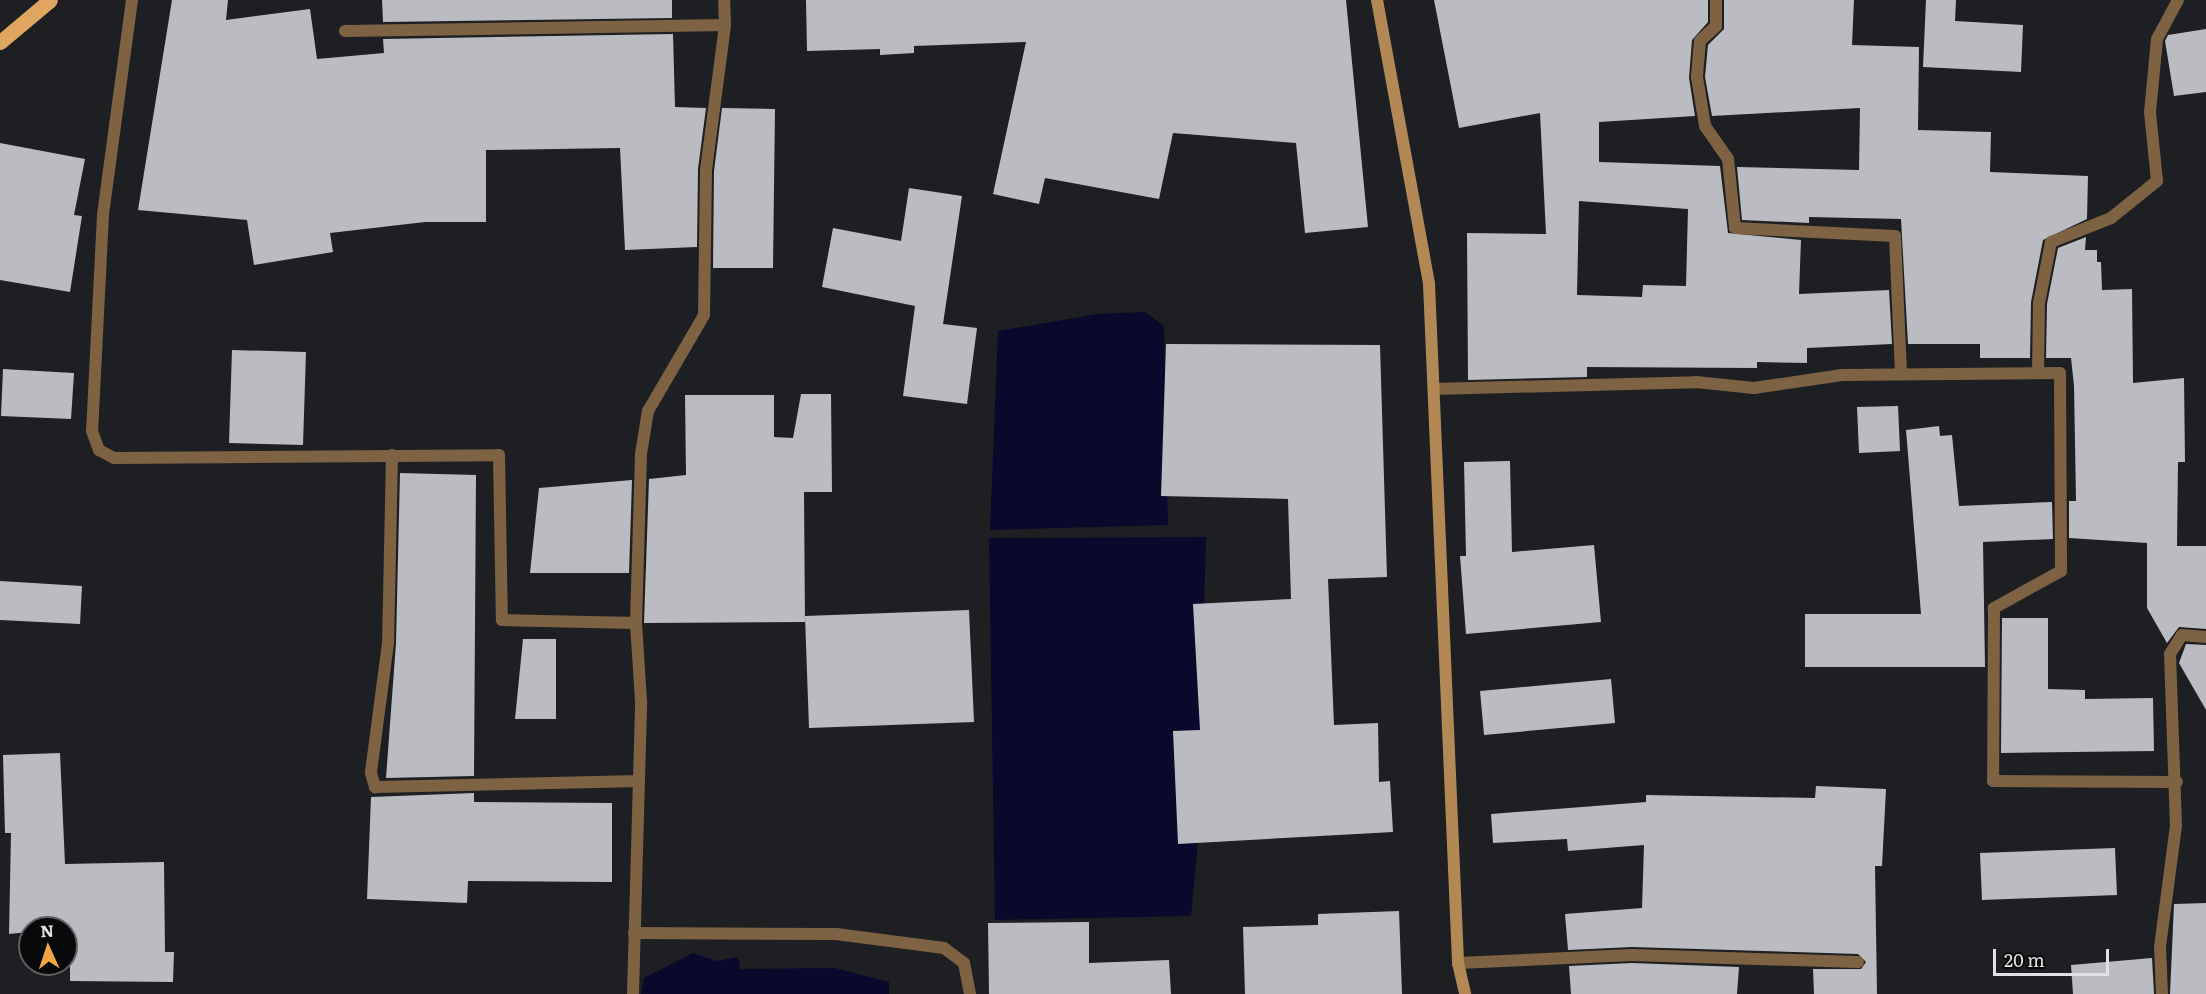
<!DOCTYPE html>
<style>
body{margin:0}
#map{position:relative;width:2206px;height:994px;overflow:hidden;background:#1e1f22;font-family:Literata,serif}
div>[style]{position:absolute}
.water>*{inset:0;background:#0a092d}
.building>*{inset:0;background:#bbbcc1}
.minor>*{height:12px;margin:-6px;padding:0 6px;transform-origin:6px;border-radius:6px;background:#7e6242}
.secondary>*{height:12px;margin:-6px;padding:0 6px;transform-origin:6px;border-radius:6px;background:#b48854}
.primary>*{height:15px;margin:-7.5px;padding:0 7.5px;transform-origin:7.5px;border-radius:7.5px;background:#dfa661}
span{translate:-50% -50%;white-space:nowrap;text-align:center;line-height:1.15;-webkit-text-stroke:6px #08090a;paint-order:stroke}
.north{position:absolute;left:18px;top:916px;width:60px;height:60px;box-sizing:border-box;background:#08090a;border:2px solid #5f6062;border-radius:50%;rotate:357deg;font-size:16px;font-weight:700;line-height:24px;text-align:center;color:#e2e2e5}
.north::after{content:'';display:block;margin:auto;width:21px;height:27px;background:#f1a540;clip-path:polygon(50% 0,100% 100%,50% 72%,0 100%)}
.scale{position:absolute;left:1993px;top:949px;width:116px;height:27px;box-sizing:border-box;border:3px solid #e2e2e5;border-top:0;padding-left:8px;font-size:18px;line-height:21px;white-space:nowrap;color:#e2e2e5;-webkit-text-stroke:4px #08090a;paint-order:stroke}
</style>
<div id="map">
<div class="water">
<i style="clip-path:polygon(1145px 312px,1164px 326px,1168px 525px,990px 530px,998px 331px,1098px 314px)"></i>
<i style="clip-path:polygon(1206px 537px,1197px 853px,1191px 916px,995px 920px,989px 538px)"></i>
<i style="clip-path:polygon(693px 953px,717px 961px,738px 957px,740px 969px,835px 968px,889px 982px,889px 994px,641px 994px,644px 978px)"></i>
</div>
<div class="building">
<i style="clip-path:polygon(172px 0,228px 0,226px 20px,310px 9px,317px 59px,384px 53px,383px 39px,673px 34px,675px 107px,706px 108px,698px 169px,697px 247px,625px 250px,620px 148px,486px 150px,486px 222px,425px 222px,330px 233px,333px 252px,254px 265px,247px 220px,138px 210px)"></i>
<i style="clip-path:polygon(382px 0,672px 0,672px 18px,383px 22px)"></i>
<i style="clip-path:polygon(806px 0,1346px 0,1368px 227px,1305px 233px,1296px 143px,1173px 133px,1159px 199px,1045px 178px,1039px 204px,993px 194px,1026px 42px,914px 46px,914px 53px,880px 55px,880px 49px,807px 51px)"></i>
<i style="clip-path:polygon(evenodd,1434px 0,1708px 0,1708px 22px,1692px 40px,1689px 78px,1695px 116px,1599px 122px,1599px 162px,1720px 166px,1728px 233px,1801px 240px,1799px 294px,1889px 290px,1892px 344px,1807px 348px,1807px 363px,1757px 362px,1757px 368px,1587px 367px,1587px 377px,1468px 380px,1467px 233px,1546px 234px,1540px 113px,1459px 128px,1434px 0,1579px 201px,1688px 209px,1686px 286px,1643px 285px,1642px 297px,1577px 295px,1579px 201px)"></i>
<i style="clip-path:polygon(1724px 0,1854px 0,1852px 45px,1919px 47px,1918px 130px,1991px 132px,1990px 172px,2088px 176px,2087px 219px,2043px 240px,2031px 302px,2030px 358px,1980px 358px,1980px 344px,1908px 344px,1901px 219px,1809px 217px,1809px 223px,1742px 220px,1737px 167px,1859px 170px,1860px 108px,1712px 116px,1705px 77px,1708px 45px,1724px 29px)"></i>
<i style="clip-path:polygon(1926px 0,1956px 0,1955px 21px,2023px 25px,2021px 72px,1923px 67px)"></i>
<i style="clip-path:polygon(2206px 29px,2206px 92px,2174px 96px,2165px 41px,2168px 35px)"></i>
<i style="clip-path:polygon(722px 108px,775px 109px,773px 268px,713px 268px,714px 171px)"></i>
<i style="clip-path:polygon(0 143px,85px 159px,74px 215px,82px 216px,70px 292px,0 280px)"></i>
<i style="clip-path:polygon(909px 188px,962px 196px,943px 324px,977px 328px,967px 404px,903px 396px,915px 306px,822px 287px,833px 228px,901px 241px)"></i>
<i style="clip-path:polygon(2086px 237px,2085px 250px,2097px 250px,2097px 262px,2101px 262px,2102px 290px,2132px 289px,2133px 383px,2184px 378px,2185px 462px,2178px 462px,2177px 546px,2206px 546px,2206px 629px,2179px 627px,2167px 643px,2147px 608px,2147px 543px,2069px 538px,2069px 501px,2076px 501px,2074px 386px,2071px 358px,2046px 358px,2047px 304px,2058px 248px)"></i>
<i style="clip-path:polygon(1166px 344px,1380px 345px,1387px 577px,1328px 579px,1334px 725px,1378px 723px,1379px 782px,1390px 781px,1393px 832px,1178px 844px,1173px 731px,1200px 730px,1193px 604px,1291px 599px,1288px 499px,1161px 496px)"></i>
<i style="clip-path:polygon(232px 350px,306px 352px,303px 445px,229px 443px)"></i>
<i style="clip-path:polygon(3px 369px,74px 373px,71px 419px,1px 416px)"></i>
<i style="clip-path:polygon(801px 394px,831px 394px,832px 492px,804px 492px,805px 622px,644px 623px,649px 479px,686px 475px,685px 395px,774px 395px,774px 437px,793px 438px)"></i>
<i style="clip-path:polygon(1898px 406px,1900px 451px,1859px 453px,1857px 407px)"></i>
<i style="clip-path:polygon(1939px 426px,1940px 436px,1952px 435px,1959px 506px,2052px 502px,2053px 539px,1983px 542px,1985px 667px,1805px 667px,1805px 614px,1921px 614px,1906px 430px)"></i>
<i style="clip-path:polygon(1510px 461px,1512px 552px,1594px 545px,1601px 622px,1466px 634px,1460px 556px,1466px 556px,1464px 462px)"></i>
<i style="clip-path:polygon(400px 473px,476px 475px,474px 776px,386px 778px,396px 643px)"></i>
<i style="clip-path:polygon(632px 480px,629px 573px,530px 573px,539px 488px)"></i>
<i style="clip-path:polygon(0 581px,82px 586px,80px 624px,0 620px)"></i>
<i style="clip-path:polygon(969px 610px,974px 722px,809px 728px,805px 616px)"></i>
<i style="clip-path:polygon(2002px 618px,2048px 618px,2048px 689px,2085px 690px,2085px 699px,2153px 698px,2154px 751px,2001px 753px)"></i>
<i style="clip-path:polygon(523px 639px,556px 639px,556px 719px,515px 719px)"></i>
<i style="clip-path:polygon(2186px 644px,2206px 645px,2206px 710px,2179px 663px)"></i>
<i style="clip-path:polygon(1611px 679px,1615px 723px,1484px 735px,1480px 691px)"></i>
<i style="clip-path:polygon(60px 753px,65px 864px,164px 862px,165px 952px,174px 952px,173px 982px,70px 981px,70px 935px,66px 928px,9px 934px,11px 833px,5px 833px,3px 755px)"></i>
<i style="clip-path:polygon(1816px 786px,1886px 789px,1882px 866px,1875px 866px,1877px 994px,1814px 994px,1813px 969px,1861px 969px,1866px 962px,1858px 954px,1632px 947px,1568px 950px,1565px 914px,1642px 908px,1644px 845px,1568px 851px,1567px 839px,1493px 843px,1491px 814px,1646px 802px,1646px 795px,1815px 798px)"></i>
<i style="clip-path:polygon(474px 793px,474px 802px,612px 803px,612px 882px,468px 881px,467px 903px,367px 899px,371px 797px)"></i>
<i style="clip-path:polygon(2115px 848px,2117px 895px,1982px 900px,1980px 853px)"></i>
<i style="clip-path:polygon(2206px 903px,2206px 994px,2170px 994px,2174px 904px)"></i>
<i style="clip-path:polygon(1399px 911px,1402px 994px,1245px 994px,1243px 927px,1318px 925px,1318px 914px)"></i>
<i style="clip-path:polygon(1089px 922px,1089px 963px,1169px 960px,1171px 994px,989px 994px,988px 923px)"></i>
<i style="clip-path:polygon(2152px 958px,2154px 994px,2073px 994px,2071px 965px)"></i>
<i style="clip-path:polygon(1632px 963px,1739px 967px,1737px 994px,1571px 994px,1569px 966px)"></i>
</div>
<div class="minor">
<i style="left:132px;top:0;width:217px;rotate:97.7deg"></i>
<i style="left:103px;top:215px;width:216px;rotate:92.9deg"></i>
<i style="left:92px;top:431px;width:20px;rotate:70deg"></i>
<i style="left:99px;top:450px;width:17px;rotate:28deg"></i>
<i style="left:114px;top:458px;width:385px;rotate:-0.4deg"></i>
<i style="left:499px;top:455px;width:165px;rotate:89deg"></i>
<i style="left:502px;top:620px;width:134px;rotate:1.3deg"></i>
<i style="left:1716px;top:0;width:26px;rotate:90deg"></i>
<i style="left:1716px;top:26px;width:22px;rotate:137deg"></i>
<i style="left:1700px;top:41px;width:36px;rotate:95deg"></i>
<i style="left:1697px;top:77px;width:50px;rotate:80.7deg"></i>
<i style="left:1705px;top:126px;width:40px;rotate:55.1deg"></i>
<i style="left:1728px;top:159px;width:69px;rotate:84.2deg"></i>
<i style="left:1735px;top:228px;width:160px;rotate:2.9deg"></i>
<i style="left:1895px;top:236px;width:136px;rotate:87.5deg"></i>
<i style="left:345px;top:31px;width:380px;rotate:-0.9deg"></i>
<i style="left:725px;top:25px;width:25px;rotate:-92deg"></i>
<i style="left:2038px;top:373px;width:70px;rotate:-89.2deg"></i>
<i style="left:2039px;top:303px;width:62px;rotate:-78.9deg"></i>
<i style="left:2051px;top:242px;width:65px;rotate:-21.8deg"></i>
<i style="left:2111px;top:218px;width:59px;rotate:-38.8deg"></i>
<i style="left:2157px;top:181px;width:69px;rotate:-95.8deg"></i>
<i style="left:2150px;top:112px;width:73px;rotate:-84.5deg"></i>
<i style="left:2157px;top:39px;width:44px;rotate:-61.7deg"></i>
<i style="left:1434px;top:389px;width:262px;rotate:-1.5deg"></i>
<i style="left:1696px;top:382px;width:58px;rotate:5.9deg"></i>
<i style="left:1754px;top:388px;width:89px;rotate:-8.4deg"></i>
<i style="left:1842px;top:375px;width:218px;rotate:-0.5deg"></i>
<i style="left:2060px;top:373px;width:198px;rotate:89.7deg"></i>
<i style="left:2061px;top:571px;width:77px;rotate:151.1deg"></i>
<i style="left:1994px;top:608px;width:173px;rotate:90.3deg"></i>
<i style="left:1993px;top:781px;width:184px;rotate:0.3deg"></i>
<i style="left:392px;top:455px;width:188px;rotate:91.2deg"></i>
<i style="left:388px;top:643px;width:131px;rotate:97.5deg"></i>
<i style="left:371px;top:773px;width:15px;rotate:74deg"></i>
<i style="left:375px;top:787px;width:264px;rotate:-1.3deg"></i>
<i style="left:634px;top:933px;width:202px;rotate:0.3deg"></i>
<i style="left:836px;top:934px;width:109px;rotate:7.4deg"></i>
<i style="left:944px;top:948px;width:25px;rotate:37deg"></i>
<i style="left:964px;top:963px;width:32px;rotate:79deg"></i>
<i style="left:1458px;top:963px;width:174px;rotate:-2.6deg"></i>
<i style="left:1632px;top:955px;width:226px;rotate:1.8deg"></i>
<i style="left:633px;top:994px;width:293px;rotate:-88.4deg"></i>
<i style="left:641px;top:701px;width:78px;rotate:-93.7deg"></i>
<i style="left:636px;top:623px;width:169px;rotate:-88.3deg"></i>
<i style="left:641px;top:454px;width:44px;rotate:-80.8deg"></i>
<i style="left:648px;top:411px;width:111px;rotate:-59.7deg"></i>
<i style="left:704px;top:315px;width:145px;rotate:-89.2deg"></i>
<i style="left:706px;top:170px;width:146px;rotate:-82.5deg"></i>
<i style="left:2162px;top:994px;width:47px;rotate:-92.4deg"></i>
<i style="left:2160px;top:947px;width:122px;rotate:-82.5deg"></i>
<i style="left:2176px;top:826px;width:172px;rotate:-92deg"></i>
<i style="left:2170px;top:654px;width:22px;rotate:-58deg"></i>
<i style="left:2182px;top:635px;width:24px;rotate:5deg"></i>
</div>
<div class="secondary">
<i style="left:1377px;top:0;width:289px;rotate:79.6deg"></i>
<i style="left:1429px;top:284px;width:680px;rotate:87.55deg"></i>
<i style="left:1458px;top:963px;width:32px;rotate:77deg"></i>
</div>
<div class="primary">
<i style="left:0;top:42px;width:65px;rotate:-40deg"></i>
</div>
<div class="north">N</div>
<div class="scale">20 m</div>
</div>
